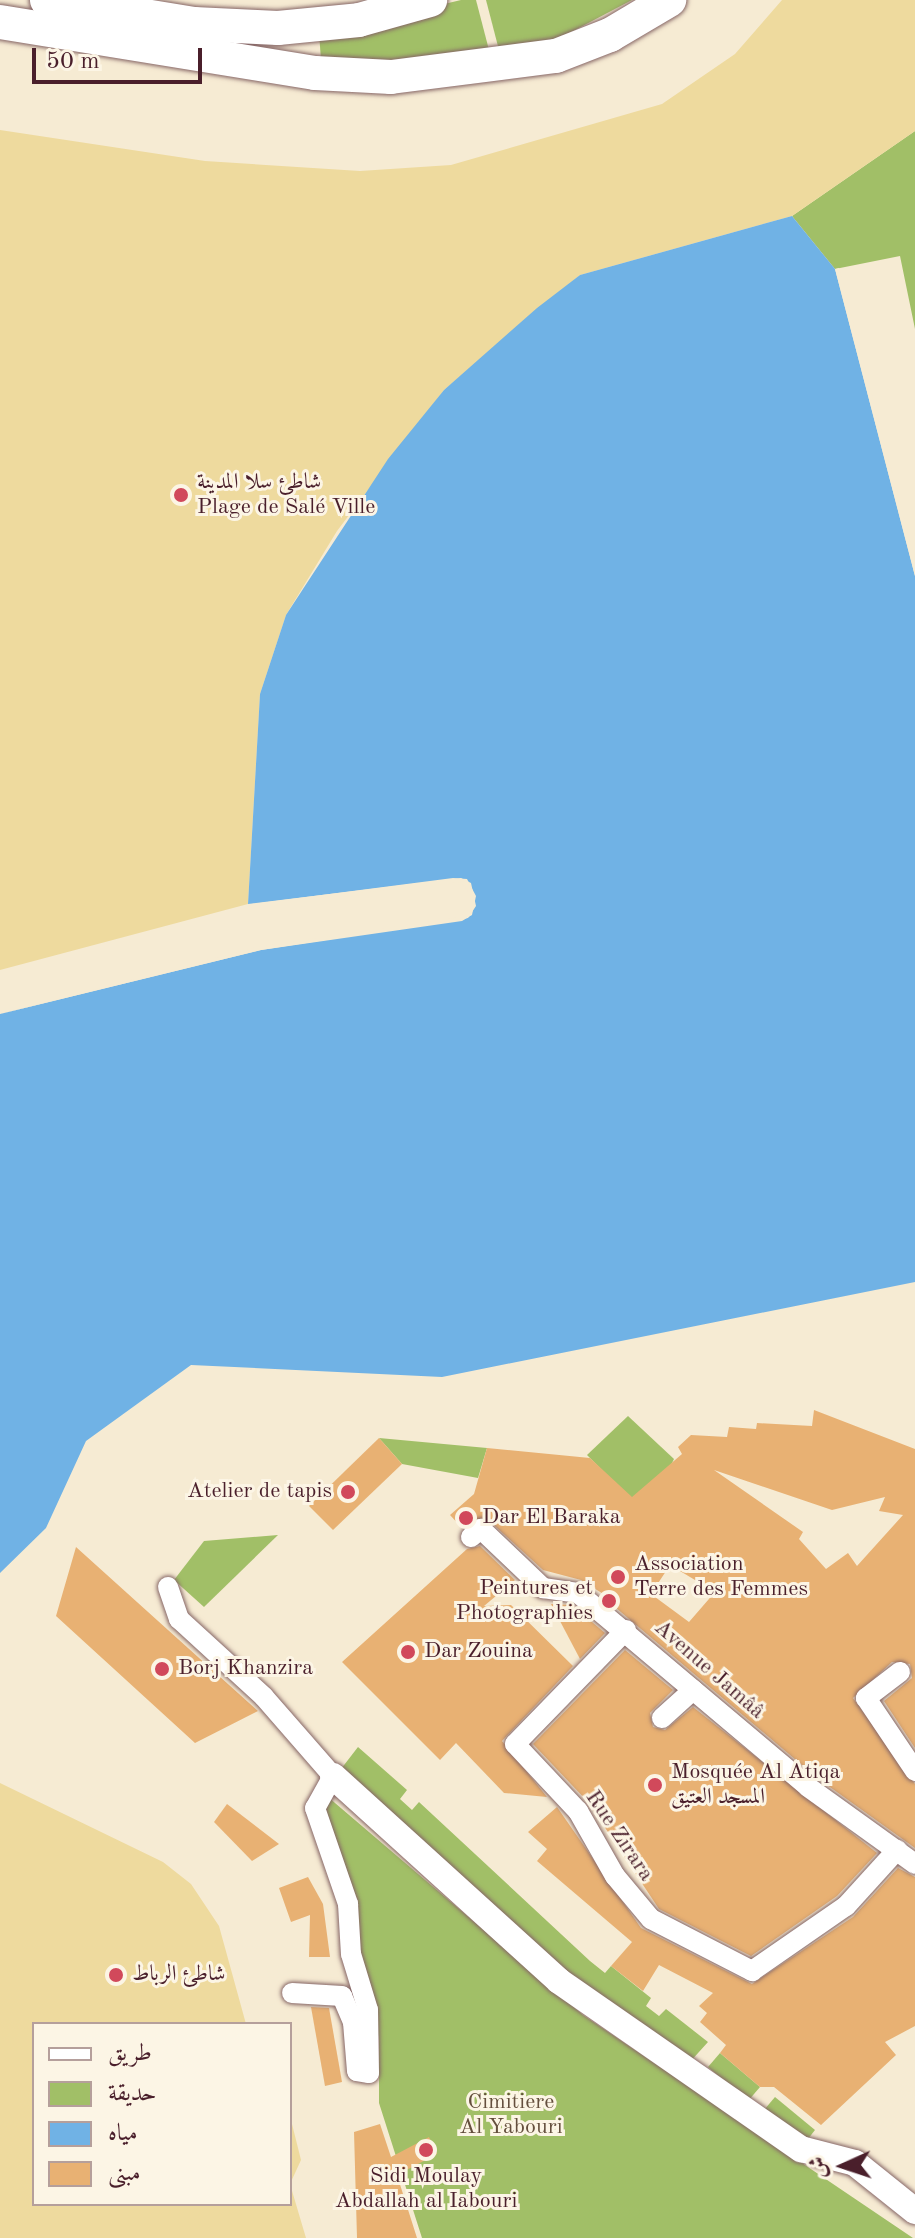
<!DOCTYPE html>
<meta charset="utf-8">
<style>
body{margin:0}
#map{position:relative;width:915px;height:2238px;overflow:hidden;background:#f6ebd3;font-family:"Old Standard TT",Amiri,serif}
div>[style]{position:absolute}
.green>*{inset:0;background:#a1bf67}
.sand>*{inset:0;background:#eeda9e}
.water>*{inset:0;background:#70b2e5}
.pier>*{inset:0;background:#f6ebd3}
.building>*{inset:0;background:#e8b173}
.roads{filter:drop-shadow(0 0 2px #866666) drop-shadow(0 0 2px #866666)}
.pedestrian>*{height:20px;margin:-10px;padding:0 10px;transform-origin:10px;border-radius:10px;background:#fff}
.minor>*{height:26px;margin:-13px;padding:0 13px;transform-origin:13px;border-radius:13px;background:#fff}
.tertiary>*{height:34px;margin:-17px;padding:0 17px;transform-origin:17px;border-radius:17px;background:#fff}
.dots>*{width:22px;height:22px;translate:-50% -50%;box-sizing:border-box;border:4px solid #fcf5e5;border-radius:50%}
span{translate:-50% -50%;white-space:nowrap;text-align:center;line-height:1.15;-webkit-text-stroke:6px #fcf5e5;paint-order:stroke}
.poi-label{font-size:22px;color:#4a1f2b}
.left{translate:0 -50%;text-align:left}
.right{translate:-100% -50%;text-align:right}
.street-label{font-size:22px;color:#4a1f2b}
.park-label{font-size:22px;color:#644f3d}
.legend{position:absolute;left:32px;top:2022px;width:260px;height:184px;box-sizing:border-box;background:#fcf5e5;border:2px solid #b59f9b;margin:0;padding:10px 14px;list-style:none;font-size:24px;color:#4a1f2b}
.legend li{display:flex;align-items:center;gap:16px;height:40px}
.legend b{width:40px;border:2px solid #b59f9b}
.north{position:absolute;left:803px;top:2126px;width:80px;height:80px;-webkit-text-stroke:6px #fcf5e5;paint-order:stroke;rotate:267deg;font-size:22px;font-weight:700;line-height:32px;text-align:center;color:#4a1f2b}
.north::after{content:'';display:block;margin:auto;width:28px;height:36px;background:#4a1f2b;clip-path:polygon(50% 0,100% 100%,50% 72%,0 100%)}
.scale{position:absolute;left:32px;top:48px;width:170px;height:36px;box-sizing:border-box;border:4px solid #4a1f2b;border-top:0;padding-left:10px;font-size:24px;line-height:28px;white-space:nowrap;color:#4a1f2b;-webkit-text-stroke:6px #fcf5e5;paint-order:stroke}
</style>
<div id="map">
<div class="green">
<i style="clip-path:polygon(461px 0,476px 0,489px 50px,448px 62px,321px 59px,319px 34px)"></i>
<i style="clip-path:polygon(486px 0,632px 0,556px 40px,500px 54px)"></i>
<i style="clip-path:polygon(915px 131px,915px 329px,900px 256px,835px 269px,792px 216px)"></i>
<i style="clip-path:polygon(628px 1416px,674px 1459px,646px 1514px,587px 1455px)"></i>
<i style="clip-path:polygon(379px 1438px,487px 1448px,478px 1478px,402px 1464px)"></i>
<i style="clip-path:polygon(278px 1535px,204px 1607px,174px 1580px,204px 1541px)"></i>
<i style="clip-path:polygon(358px 1747px,407px 1790px,400px 1799px,412px 1810px,419px 1802px,590px 1961px,605px 1973px,611px 1966px,651px 1998px,646px 2006px,659px 2016px,666px 2009px,708px 2042px,689px 2063px,567px 1971px,341px 1769px)"></i>
<i style="clip-path:polygon(328px 1797px,583px 2015px,913px 2238px,422px 2238px,379px 2103px,379px 2039px,358px 1942px,358px 1901px,321px 1809px)"></i>
<i style="clip-path:polygon(720px 2053px,760px 2087px,748px 2101px,708px 2067px)"></i>
<i style="clip-path:polygon(775px 2097px,815px 2130px,804px 2144px,764px 2110px)"></i>
</div>
<div class="sand">
<i style="clip-path:polygon(782px 0,915px 0,915px 131px,792px 216px,580px 275px,444px 390px,337px 531px,286px 615px,260px 694px,248px 904px,0 970px,0 130px,205px 161px,360px 171px,451px 165px,662px 104px,735px 54px)"></i>
<i style="clip-path:polygon(0 1783px,163px 1862px,191px 1884px,219px 1926px,246px 2024px,34px 2024px,34px 2204px,290px 2204px,290px 2116px,301px 2160px,290px 2184px,306px 2238px,0 2238px)"></i>
</div>
<div class="water">
<i style="clip-path:polygon(792px 216px,835px 269px,915px 576px,915px 1282px,442px 1377px,191px 1365px,86px 1441px,46px 1528px,0 1573px,0 1014px,261px 950px,468px 918px,476px 906px,471px 883px,461px 878px,248px 904px,260px 694px,286px 615px,388px 459px,444px 390px,537px 308px,580px 275px)"></i>
</div>
<div class="pier">
<i style="clip-path:polygon(839px 268px,915px 560px,915px 576px,835px 269px)"></i>
<i style="clip-path:polygon(453px 878px,467px 879px,476px 896px,472px 915px,462px 921px,261px 950px,0 1014px,261px 946px,461px 917px,472px 897px,461px 882px,244px 905px)"></i>
</div>
<div class="building">
<i style="clip-path:polygon(evenodd,814px 1410px,915px 1449px,915px 1748px,884px 1701px,912px 1678px,910px 1664px,892px 1662px,853px 1698px,915px 1784px,915px 1848px,816px 1777px,609px 1602px,616px 1602px,581px 1580px,543px 1570px,485px 1517px,462px 1528px,450px 1515px,474px 1494px,487px 1448px,590px 1458px,632px 1497px,682px 1454px,678px 1447px,691px 1435px,727px 1437px,729px 1427px,756px 1429px,757px 1423px,812px 1426px,814px 1410px,714px 1470px,832px 1510px,885px 1497px,879px 1511px,903px 1515px,857px 1566px,848px 1553px,826px 1569px,799px 1539px,803px 1532px,714px 1470px,814px 1410px,670px 1565px,715px 1592px,689px 1622px,651px 1594px,670px 1565px)"></i>
<i style="clip-path:polygon(379px 1438px,402px 1464px,333px 1530px,309px 1506px)"></i>
<i style="clip-path:polygon(480px 1546px,515px 1580px,484px 1606px,511px 1605px,573px 1666px,502px 1741px,547px 1797px,504px 1793px,456px 1743px,440px 1760px,342px 1662px,467px 1549px)"></i>
<i style="clip-path:polygon(76px 1547px,168px 1630px,258px 1711px,195px 1743px,56px 1616px)"></i>
<i style="clip-path:polygon(551px 1604px,572px 1605px,605px 1633px,580px 1659px)"></i>
<i style="clip-path:polygon(625px 1650px,673px 1690px,650px 1713px,653px 1727px,665px 1730px,693px 1707px,877px 1853px,837px 1896px,751px 1956px,659px 1909px,588px 1802px,533px 1744px)"></i>
<i style="clip-path:polygon(227px 1804px,279px 1844px,252px 1861px,214px 1822px)"></i>
<i style="clip-path:polygon(557px 1807px,641px 1928px,752px 1984px,853px 1917px,898px 1868px,915px 1877px,915px 2026px,885px 2042px,896px 2055px,821px 2125px,774px 2087px,760px 2087px,720px 2053px,726px 2045px,700px 2022px,707px 2013px,699px 2006px,713px 1993px,659px 1965px,643px 1991px,611px 1966px,632px 1942px,537px 1861px,547px 1849px,528px 1832px)"></i>
<i style="clip-path:polygon(308px 1877px,323px 1904px,330px 1957px,309px 1957px,310px 1915px,291px 1922px,279px 1888px)"></i>
<i style="clip-path:polygon(311px 2007px,329px 2008px,342px 2082px,325px 2086px)"></i>
<i style="clip-path:polygon(380px 2124px,391px 2157px,429px 2137px,437px 2154px,397px 2175px,417px 2238px,357px 2238px,354px 2132px)"></i>
</div>
<div class="roads">
<div class="pedestrian">
<i style="left:471px;top:1537px;width:13px;rotate:-39deg"></i>
<i style="left:481px;top:1529px;width:86px;rotate:43.6deg"></i>
<i style="left:543px;top:1588px;width:35px;rotate:8deg"></i>
<i style="left:578px;top:1593px;width:301px;rotate:40.1deg"></i>
<i style="left:808px;top:1787px;width:132px;rotate:35.7deg"></i>
<i style="left:168px;top:1587px;width:34px;rotate:71deg"></i>
<i style="left:179px;top:1619px;width:115px;rotate:42.5deg"></i>
<i style="left:264px;top:1697px;width:105px;rotate:48.9deg"></i>
<i style="left:333px;top:1776px;width:37px;rotate:119deg"></i>
<i style="left:315px;top:1808px;width:102px;rotate:71deg"></i>
<i style="left:348px;top:1904px;width:50px;rotate:86.6deg"></i>
<i style="left:351px;top:1954px;width:59px;rotate:73.1deg"></i>
<i style="left:368px;top:2010px;width:63px;rotate:89.1deg"></i>
<i style="left:369px;top:2073px;width:12px;rotate:-171deg"></i>
<i style="left:357px;top:2071px;width:49px;rotate:-94.7deg"></i>
<i style="left:353px;top:2022px;width:28px;rotate:-113deg"></i>
<i style="left:342px;top:1996px;width:50px;rotate:-176.6deg"></i>
<i style="left:626px;top:1630px;width:159px;rotate:134.2deg"></i>
<i style="left:515px;top:1744px;width:92px;rotate:46.8deg"></i>
<i style="left:578px;top:1811px;width:75px;rotate:60.4deg"></i>
<i style="left:615px;top:1876px;width:56px;rotate:50.1deg"></i>
<i style="left:651px;top:1919px;width:114px;rotate:27.2deg"></i>
<i style="left:752px;top:1971px;width:114px;rotate:-34.7deg"></i>
<i style="left:846px;top:1906px;width:76px;rotate:-47.7deg"></i>
<i style="left:900px;top:1672px;width:43px;rotate:142.6deg"></i>
<i style="left:866px;top:1698px;width:88px;rotate:56.1deg"></i>
<i style="left:662px;top:1718px;width:42px;rotate:-42.1deg"></i>
</div>
<div class="minor">
<i style="left:333px;top:1776px;width:305px;rotate:42.2deg"></i>
<i style="left:559px;top:1981px;width:295px;rotate:34.8deg"></i>
<i style="left:801px;top:2149px;width:56px;rotate:14.5deg"></i>
<i style="left:855px;top:2163px;width:77px;rotate:38.7deg"></i>
</div>
<div class="tertiary">
<i style="left:47px;top:0;width:149px;rotate:9.3deg"></i>
<i style="left:194px;top:24px;width:84px;rotate:2.7deg"></i>
<i style="left:278px;top:28px;width:81px;rotate:-5.6deg"></i>
<i style="left:359px;top:20px;width:74px;rotate:-15.7deg"></i>
<i style="left:0;top:22px;width:319px;rotate:9.2deg"></i>
<i style="left:315px;top:73px;width:76px;rotate:3deg"></i>
<i style="left:391px;top:77px;width:166px;rotate:-7.3deg"></i>
<i style="left:556px;top:56px;width:58px;rotate:-21.3deg"></i>
<i style="left:610px;top:35px;width:69px;rotate:-30.7deg"></i>
</div>
</div>
<div class="dots">
<i style="left:181px;top:495px;background:#d1495b"></i>
<i style="left:348px;top:1492px;background:#d1495b"></i>
<i style="left:466px;top:1518px;background:#d1495b"></i>
<i style="left:618px;top:1577px;background:#d1495b"></i>
<i style="left:609px;top:1601px;background:#d1495b"></i>
<i style="left:408px;top:1652px;background:#d1495b"></i>
<i style="left:162px;top:1669px;background:#d1495b"></i>
<i style="left:655px;top:1785px;background:#d1495b"></i>
<i style="left:116px;top:1975px;background:#d1495b"></i>
<i style="left:426px;top:2150px;background:#d1495b"></i>
</div>
<div class="poi-label">
<span class="left" style="left:197px;top:495px">شاطئ سلا المدينة<br>Plage de Salé Ville</span>
<span class="right" style="left:332px;top:1492px">Atelier de tapis</span>
<span class="left" style="left:482px;top:1518px">Dar El Baraka</span>
<span class="left" style="left:634px;top:1577px">Association<br>Terre des Femmes</span>
<span class="right" style="left:593px;top:1601px">Peintures et<br>Photographies</span>
<span class="left" style="left:424px;top:1652px">Dar Zouina</span>
<span class="left" style="left:178px;top:1669px">Borj Khanzira</span>
<span class="left" style="left:671px;top:1785px">Mosquée Al Atiqa<br>المسجد العتيق</span>
<span class="left" style="left:132px;top:1975px">شاطئ الرباط</span>
<span style="left:426px;top:2189px">Sidi Moulay<br>Abdallah al Iabouri</span>
</div>
<div class="street-label">
<span style="left:709px;top:1670px;rotate:41deg">Avenue Jamââ</span>
<span style="left:619px;top:1836px;rotate:56deg">Rue Zirara</span>
</div>
<div class="park-label">
<span style="left:511px;top:2115px">Cimitiere<br>Al Yabouri</span>
</div>
<ul class="legend">
<li><b style="height:10px;background:#fff"></b>طريق</li>
<li><b style="height:22px;background:#a1bf67"></b>حديقة</li>
<li><b style="height:22px;background:#70b2e5"></b>مياه</li>
<li><b style="height:22px;background:#e8b173"></b>مبنى</li>
</ul>
<div class="north">ش</div>
<div class="scale">50 m</div>
</div>
